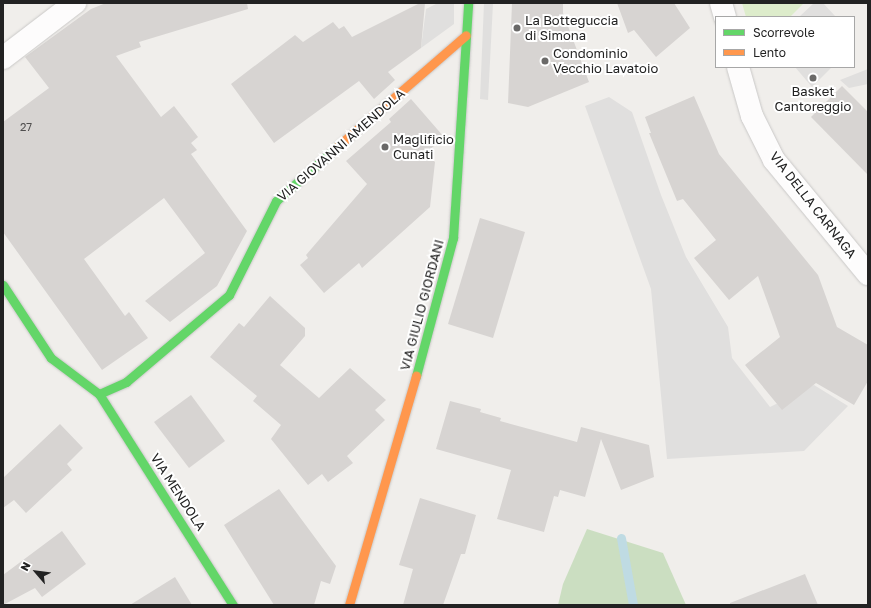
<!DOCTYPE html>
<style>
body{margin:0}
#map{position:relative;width:871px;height:608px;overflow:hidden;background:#f0eeeb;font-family:"Golos Text",sans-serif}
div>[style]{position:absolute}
.grass>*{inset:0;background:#ddeccb}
.forest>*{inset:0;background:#cbdec1}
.parking>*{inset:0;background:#e0dfde}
.stream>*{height:9px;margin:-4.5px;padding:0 4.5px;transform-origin:4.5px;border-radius:4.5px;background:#bfdbe3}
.building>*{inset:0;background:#d7d4d2}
.roads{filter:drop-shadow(0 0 1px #c9c8c7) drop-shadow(0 0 1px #c9c8c7)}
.street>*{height:22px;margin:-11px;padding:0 11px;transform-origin:11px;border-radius:11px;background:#fdfcfc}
.fast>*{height:9px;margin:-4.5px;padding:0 4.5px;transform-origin:4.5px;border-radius:4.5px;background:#63d668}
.slow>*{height:9px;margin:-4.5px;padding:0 4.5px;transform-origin:4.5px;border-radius:4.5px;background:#ff974d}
.dots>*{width:11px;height:11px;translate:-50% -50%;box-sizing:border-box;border:2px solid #fff;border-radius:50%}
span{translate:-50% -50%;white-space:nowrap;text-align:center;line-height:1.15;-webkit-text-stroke:4px #fff;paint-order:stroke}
.number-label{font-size:11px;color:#4f4e4e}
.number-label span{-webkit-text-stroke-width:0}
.poi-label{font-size:13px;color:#222}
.left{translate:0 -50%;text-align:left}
.street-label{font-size:13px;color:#222}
.frame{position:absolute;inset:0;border:4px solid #222;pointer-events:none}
.legend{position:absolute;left:715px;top:16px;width:140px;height:52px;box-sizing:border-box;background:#fff;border:1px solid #a7a7a7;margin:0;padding:5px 7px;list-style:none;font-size:12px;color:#222}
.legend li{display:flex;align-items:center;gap:8px;height:20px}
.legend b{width:20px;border:1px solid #a7a7a7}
.north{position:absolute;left:16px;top:552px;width:40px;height:40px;-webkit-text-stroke:3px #fff;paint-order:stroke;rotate:298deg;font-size:11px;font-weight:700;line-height:16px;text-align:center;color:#222}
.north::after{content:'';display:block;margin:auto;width:14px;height:18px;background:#222;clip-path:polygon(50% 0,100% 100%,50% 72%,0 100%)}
</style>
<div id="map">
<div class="grass">
<i style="clip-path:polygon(742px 3px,804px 3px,790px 17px,746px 17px)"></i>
</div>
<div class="forest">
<i style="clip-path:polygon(587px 529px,663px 553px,686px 605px,558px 605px,563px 584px)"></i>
</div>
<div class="parking">
<i style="clip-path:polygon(438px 3px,454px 3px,454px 24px,421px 48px,426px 9px)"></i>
<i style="clip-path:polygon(484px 3px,493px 3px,488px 100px,480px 99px)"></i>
<i style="clip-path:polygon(814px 3px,823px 3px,836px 17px,799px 17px)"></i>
<i style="clip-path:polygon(795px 67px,832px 67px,812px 87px)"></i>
<i style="clip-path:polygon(868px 69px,868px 84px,849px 88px,840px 80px)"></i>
<i style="clip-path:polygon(609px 97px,632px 112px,661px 195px,686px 257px,728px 327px,732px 358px,770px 407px,814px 385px,848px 406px,804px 451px,667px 459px,651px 289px,585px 106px)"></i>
</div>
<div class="stream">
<i style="left:621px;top:538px;width:68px;rotate:79.8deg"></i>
</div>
<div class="building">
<i style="clip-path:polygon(106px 3px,247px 3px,248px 9px,139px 42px,141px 47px,116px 56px,161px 117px,174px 106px,198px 137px,191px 143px,197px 150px,191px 154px,247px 231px,217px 286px,170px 322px,145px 301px,205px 253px,164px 198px,84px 259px,125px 316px,129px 312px,148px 338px,102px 370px,3px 232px,3px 122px,49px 88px,25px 57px,91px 9px)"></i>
<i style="clip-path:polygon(420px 3px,425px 3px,421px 48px,388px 72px,395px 80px,374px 99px,359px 81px,274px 143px,231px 84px,295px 35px,303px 42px,333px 22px,339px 29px,344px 26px,352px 37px)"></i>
<i style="clip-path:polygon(512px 3px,563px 3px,563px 13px,589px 82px,528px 107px,508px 103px)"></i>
<i style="clip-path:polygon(617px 3px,674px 3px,690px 28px,656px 57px,634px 30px,628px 33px)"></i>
<i style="clip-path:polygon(842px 86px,868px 112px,868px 175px,811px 117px)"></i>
<i style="clip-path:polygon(694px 96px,719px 154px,818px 275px,837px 327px,868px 345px,868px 381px,854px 405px,816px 383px,782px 410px,745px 365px,780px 337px,758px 276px,729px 300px,694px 258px,716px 240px,683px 199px,677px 201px,649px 133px,651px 133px,645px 117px)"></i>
<i style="clip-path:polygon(411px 99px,444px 137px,426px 153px,435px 162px,430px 207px,362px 268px,359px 263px,324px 293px,300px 265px,308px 258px,306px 255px,367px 184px,346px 161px,391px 122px,389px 119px)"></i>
<i style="clip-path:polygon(480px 218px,525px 232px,493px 338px,448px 324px)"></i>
<i style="clip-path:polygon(270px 296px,305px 328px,305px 336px,280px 365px,319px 398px,350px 368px,386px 400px,375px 410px,385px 420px,347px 456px,353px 463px,328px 482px,322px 474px,308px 485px,271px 439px,281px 425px,253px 401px,257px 396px,210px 357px,239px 323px,244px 327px)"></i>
<i style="clip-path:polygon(191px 395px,225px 441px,189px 468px,154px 422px)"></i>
<i style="clip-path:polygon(450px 401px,481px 409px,480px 412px,501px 418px,500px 421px,577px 442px,581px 427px,649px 445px,654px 477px,621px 490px,601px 439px,585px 497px,560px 490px,558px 497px,554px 496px,544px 532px,497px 519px,511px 470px,436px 449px)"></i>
<i style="clip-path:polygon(60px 424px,83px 448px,67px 464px,72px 470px,26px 513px,14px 500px,3px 508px,3px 478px)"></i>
<i style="clip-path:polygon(279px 489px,336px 566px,330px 584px,321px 581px,314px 605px,274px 605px,224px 525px)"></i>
<i style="clip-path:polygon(420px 498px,476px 515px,465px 554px,461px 554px,443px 605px,403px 605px,413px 569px,399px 565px)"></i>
<i style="clip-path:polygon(62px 531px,86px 564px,42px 597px,35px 588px,3px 605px,3px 575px)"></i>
<i style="clip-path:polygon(805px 574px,818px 605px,730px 605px,730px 603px)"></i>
<i style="clip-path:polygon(175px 577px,192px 605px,130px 605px)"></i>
</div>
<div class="roads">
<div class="street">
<i style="left:721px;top:3px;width:15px;rotate:74deg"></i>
<i style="left:3px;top:58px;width:91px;rotate:-37.4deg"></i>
<i style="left:738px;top:67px;width:51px;rotate:74.1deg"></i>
<i style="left:752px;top:116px;width:49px;rotate:63.4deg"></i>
<i style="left:774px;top:160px;width:148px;rotate:50.5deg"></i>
</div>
<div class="fast">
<i style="left:3px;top:285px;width:87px;rotate:56.7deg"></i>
<i style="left:51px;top:358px;width:60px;rotate:36.9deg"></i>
<i style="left:99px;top:394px;width:30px;rotate:-24deg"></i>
<i style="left:126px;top:382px;width:135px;rotate:-40.2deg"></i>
<i style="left:229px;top:295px;width:105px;rotate:-63.4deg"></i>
<i style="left:276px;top:201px;width:83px;rotate:-41.6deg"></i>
<i style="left:416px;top:376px;width:143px;rotate:-75deg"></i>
<i style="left:453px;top:238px;width:235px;rotate:-86.3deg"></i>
<i style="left:99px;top:394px;width:250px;rotate:57.6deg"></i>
</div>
<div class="slow">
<i style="left:338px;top:146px;width:169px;rotate:-40.9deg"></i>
<i style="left:349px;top:605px;width:239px;rotate:-73.7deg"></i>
</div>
</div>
<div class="dots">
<i style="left:517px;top:28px;background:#6a6968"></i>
<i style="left:545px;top:61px;background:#6a6968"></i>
<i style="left:813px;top:78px;background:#6a6968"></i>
<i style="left:385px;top:147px;background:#6a6968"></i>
</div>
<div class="number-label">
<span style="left:26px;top:127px">27</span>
</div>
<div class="poi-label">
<span class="left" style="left:525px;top:28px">La Botteguccia<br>di Simona</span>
<span class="left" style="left:553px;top:61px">Condominio<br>Vecchio Lavatoio</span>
<span style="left:813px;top:99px">Basket<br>Cantoreggio</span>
<span class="left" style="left:393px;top:147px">Maglificio<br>Cunati</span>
</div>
<div class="street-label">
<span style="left:341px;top:145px;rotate:-41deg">VIA GIOVANNI AMENDOLA</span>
<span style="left:813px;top:205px;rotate:52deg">VIA DELLA CARNAGA</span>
<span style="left:422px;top:305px;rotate:-75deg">VIA GIULIO GIORDANI</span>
<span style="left:178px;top:492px;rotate:57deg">VIA MENDOLA</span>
</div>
<div class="frame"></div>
<ul class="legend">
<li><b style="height:5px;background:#63d668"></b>Scorrevole</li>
<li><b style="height:5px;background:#ff974d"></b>Lento</li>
</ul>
<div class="north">N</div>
</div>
